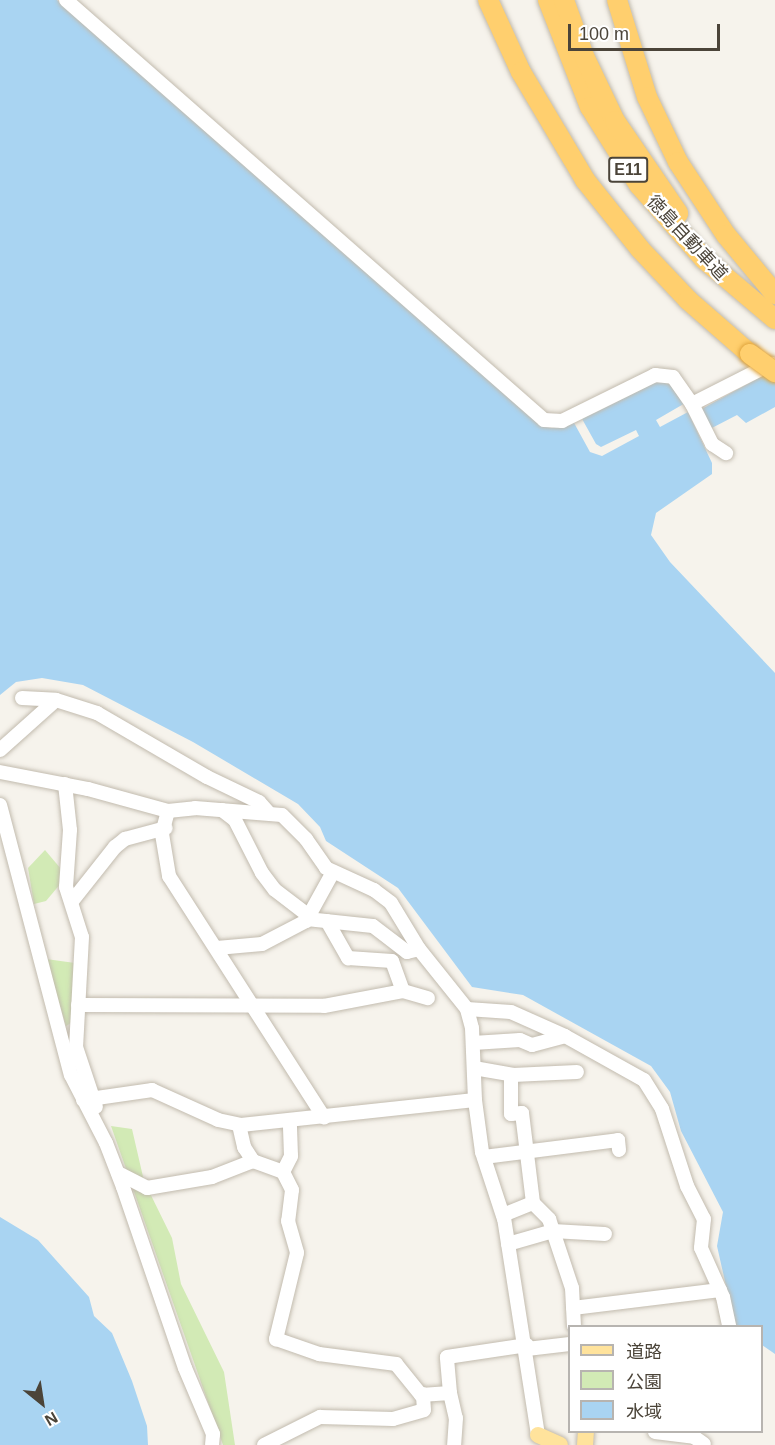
<!DOCTYPE html>
<meta charset="utf-8">
<style>
body{margin:0}
#map{position:relative;width:775px;height:1445px;overflow:hidden;background:#f6f3ec;font-family:Arial,"Noto Sans JP",sans-serif}
div>[style]{position:absolute}
.green>*{inset:0;background:#d2eab5}
.water>*{inset:0;background:#a9d4f2}
.roads{filter:drop-shadow(0 0 2px #c2bbae) drop-shadow(0 0 2px #c2bbae)}
.minor>*{height:14px;margin:-7px;padding:0 7px;transform-origin:7px;border-radius:7px;background:#fff}
.major>*{height:16px;margin:-8px;padding:0 8px;transform-origin:8px;border-radius:8px;background:#ffe39c}
.highway>*{height:20px;margin:-10px;padding:0 10px;transform-origin:10px;border-radius:10px;background:#ffcf6e}
.bridges{filter:drop-shadow(0 0 2px #e0a43c) drop-shadow(0 0 2px #e0a43c)}
.highway-bridge>*{height:20px;margin:-10px;padding:0 10px;transform-origin:10px;border-radius:10px;background:#ffcf6e}
span{translate:-50% -50%;white-space:nowrap;text-align:center;line-height:1.15;-webkit-text-stroke:4.5px #fff;paint-order:stroke}
.shield-label span{padding:2px 4px;background:#fff;border:2px solid;border-radius:4px;-webkit-text-stroke-width:0}
.shield-label{font-size:16px;color:#4b4439;font-weight:700}
.street-label{font-size:18px;color:#4b4439}
.legend{position:absolute;left:568px;top:1325px;width:195px;height:108px;box-sizing:border-box;background:#fff;border:2px solid #b7b4b0;margin:0;padding:8px 10px;list-style:none;font-size:18px;color:#4b4439}
.legend li{display:flex;align-items:center;gap:12px;height:30px}
.legend b{width:30px;border:2px solid #b7b4b0}
.north{position:absolute;left:12px;top:1373px;width:60px;height:60px;-webkit-text-stroke:4px #fff;paint-order:stroke;rotate:150deg;font-size:16px;font-weight:700;line-height:24px;text-align:center;color:#4b4439}
.north::after{content:'';display:block;margin:auto;width:21px;height:27px;background:#4b4439;clip-path:polygon(50% 0,100% 100%,50% 72%,0 100%)}
.scale{position:absolute;left:568px;top:24px;width:152px;height:27px;box-sizing:border-box;border:3px solid #4b4439;border-top:0;padding-left:8px;font-size:18px;line-height:21px;white-space:nowrap;color:#4b4439;-webkit-text-stroke:4px #fff;paint-order:stroke}
</style>
<div id="map">
<div class="green">
<i style="clip-path:polygon(45px 850px,67px 876px,46px 901px,34px 904px,28px 868px)"></i>
<i style="clip-path:polygon(46px 959px,75px 963px,71px 1023px,66px 1026px)"></i>
<i style="clip-path:polygon(111px 1126px,132px 1129px,144px 1181px,172px 1238px,181px 1284px,224px 1372px,235px 1445px,223px 1445px)"></i>
</div>
<div class="water">
<i style="clip-path:polygon(0 0,57px 0,541px 425px,552px 428px,573px 421px,590px 452px,602px 456px,639px 436px,636px 430px,601px 447px,596px 444px,581px 417px,659px 378px,666px 379px,687px 402px,656px 420px,660px 427px,688px 412px,712px 463px,712px 474px,656px 513px,651px 535px,670px 562px,775px 673px,775px 1354px,762px 1345px,762px 1326px,735px 1326px,717px 1246px,723px 1212px,681px 1131px,670px 1092px,651px 1066px,523px 995px,472px 987px,398px 888px,326px 841px,320px 827px,298px 804px,193px 742px,83px 685px,42px 678px,16px 682px,0 695px)"></i>
<i style="clip-path:polygon(775px 369px,775px 407px,746px 423px,737px 415px,708px 430px,698px 411px)"></i>
<i style="clip-path:polygon(0 1217px,38px 1240px,89px 1297px,94px 1316px,112px 1333px,132px 1381px,147px 1426px,148px 1445px,0 1445px)"></i>
</div>
<div class="roads">
<div class="minor">
<i style="left:66px;top:0;width:636px;rotate:41.3deg"></i>
<i style="left:544px;top:420px;width:18px;rotate:3deg"></i>
<i style="left:562px;top:421px;width:104px;rotate:-26.3deg"></i>
<i style="left:655px;top:375px;width:18px;rotate:6deg"></i>
<i style="left:673px;top:377px;width:33px;rotate:55deg"></i>
<i style="left:692px;top:404px;width:89px;rotate:-26.9deg"></i>
<i style="left:692px;top:404px;width:45px;rotate:63.4deg"></i>
<i style="left:712px;top:444px;width:17px;rotate:33deg"></i>
<i style="left:22px;top:698px;width:34px;rotate:3deg"></i>
<i style="left:0;top:750px;width:75px;rotate:-41.8deg"></i>
<i style="left:56px;top:700px;width:43px;rotate:17.6deg"></i>
<i style="left:97px;top:713px;width:127px;rotate:30.2deg"></i>
<i style="left:207px;top:777px;width:58px;rotate:25.7deg"></i>
<i style="left:259px;top:802px;width:13px;rotate:48deg"></i>
<i style="left:0;top:772px;width:90px;rotate:10.9deg"></i>
<i style="left:88px;top:789px;width:83px;rotate:15.4deg"></i>
<i style="left:168px;top:811px;width:27px;rotate:-6deg"></i>
<i style="left:195px;top:808px;width:87px;rotate:4.6deg"></i>
<i style="left:282px;top:815px;width:34px;rotate:45deg"></i>
<i style="left:306px;top:839px;width:35px;rotate:55deg"></i>
<i style="left:326px;top:868px;width:53px;rotate:24.6deg"></i>
<i style="left:374px;top:890px;width:21px;rotate:37deg"></i>
<i style="left:391px;top:903px;width:54px;rotate:58.7deg"></i>
<i style="left:419px;top:949px;width:77px;rotate:51.3deg"></i>
<i style="left:65px;top:784px;width:46px;rotate:83.8deg"></i>
<i style="left:70px;top:830px;width:57px;rotate:94deg"></i>
<i style="left:66px;top:887px;width:52px;rotate:72.3deg"></i>
<i style="left:82px;top:937px;width:110px;rotate:93.1deg"></i>
<i style="left:76px;top:1047px;width:63px;rotate:71.6deg"></i>
<i style="left:0;top:805px;width:279px;rotate:75.3deg"></i>
<i style="left:71px;top:1075px;width:76px;rotate:62.8deg"></i>
<i style="left:106px;top:1143px;width:47px;rotate:68.9deg"></i>
<i style="left:123px;top:1187px;width:191px;rotate:71.1deg"></i>
<i style="left:185px;top:1368px;width:72px;rotate:67deg"></i>
<i style="left:213px;top:1434px;width:11px;rotate:95deg"></i>
<i style="left:222px;top:810px;width:16px;rotate:38deg"></i>
<i style="left:235px;top:820px;width:59px;rotate:63deg"></i>
<i style="left:262px;top:873px;width:21px;rotate:53deg"></i>
<i style="left:275px;top:890px;width:43px;rotate:37.4deg"></i>
<i style="left:168px;top:811px;width:24px;rotate:105deg"></i>
<i style="left:162px;top:834px;width:43px;rotate:80.5deg"></i>
<i style="left:169px;top:876px;width:287px;rotate:57.3deg"></i>
<i style="left:73px;top:900px;width:68px;rotate:-51.6deg"></i>
<i style="left:115px;top:847px;width:13px;rotate:-39deg"></i>
<i style="left:125px;top:839px;width:42px;rotate:-15deg"></i>
<i style="left:307px;top:919px;width:66px;rotate:6.1deg"></i>
<i style="left:373px;top:926px;width:43px;rotate:37.4deg"></i>
<i style="left:407px;top:952px;width:12px;rotate:-14deg"></i>
<i style="left:327px;top:921px;width:43px;rotate:60.4deg"></i>
<i style="left:348px;top:958px;width:44px;rotate:3.9deg"></i>
<i style="left:392px;top:961px;width:32px;rotate:70deg"></i>
<i style="left:217px;top:948px;width:45px;rotate:-5.1deg"></i>
<i style="left:262px;top:944px;width:50px;rotate:-27.6deg"></i>
<i style="left:306px;top:921px;width:56px;rotate:-61.1deg"></i>
<i style="left:78px;top:1005px;width:246px;rotate:0.2deg"></i>
<i style="left:324px;top:1006px;width:80px;rotate:-10.8deg"></i>
<i style="left:403px;top:991px;width:26px;rotate:16deg"></i>
<i style="left:473px;top:1043px;width:47px;rotate:-3.7deg"></i>
<i style="left:520px;top:1040px;width:13px;rotate:23deg"></i>
<i style="left:532px;top:1045px;width:34px;rotate:-15deg"></i>
<i style="left:474px;top:1068px;width:40px;rotate:10deg"></i>
<i style="left:513px;top:1075px;width:64px;rotate:-2.7deg"></i>
<i style="left:511px;top:1075px;width:39px;rotate:90deg"></i>
<i style="left:511px;top:1114px;width:11px;rotate:-5deg"></i>
<i style="left:522px;top:1113px;width:91px;rotate:83deg"></i>
<i style="left:533px;top:1203px;width:23px;rotate:45deg"></i>
<i style="left:549px;top:1219px;width:73px;rotate:71.6deg"></i>
<i style="left:572px;top:1288px;width:38px;rotate:87deg"></i>
<i style="left:83px;top:1100px;width:70px;rotate:-8.2deg"></i>
<i style="left:152px;top:1090px;width:72px;rotate:24.4deg"></i>
<i style="left:218px;top:1120px;width:24px;rotate:12deg"></i>
<i style="left:241px;top:1125px;width:235px;rotate:-6.1deg"></i>
<i style="left:239px;top:1125px;width:23px;rotate:77deg"></i>
<i style="left:244px;top:1147px;width:17px;rotate:57deg"></i>
<i style="left:253px;top:1161px;width:32px;rotate:20deg"></i>
<i style="left:283px;top:1172px;width:20px;rotate:63deg"></i>
<i style="left:292px;top:1190px;width:31px;rotate:97deg"></i>
<i style="left:288px;top:1221px;width:33px;rotate:74deg"></i>
<i style="left:297px;top:1253px;width:89px;rotate:103.7deg"></i>
<i style="left:276px;top:1339px;width:46px;rotate:19.2deg"></i>
<i style="left:319px;top:1354px;width:78px;rotate:7.4deg"></i>
<i style="left:396px;top:1364px;width:40px;rotate:51deg"></i>
<i style="left:421px;top:1395px;width:29px;rotate:-4deg"></i>
<i style="left:450px;top:1393px;width:36px;rotate:-95deg"></i>
<i style="left:447px;top:1357px;width:81px;rotate:-8.5deg"></i>
<i style="left:484px;top:1157px;width:135px;rotate:-7.2deg"></i>
<i style="left:618px;top:1140px;width:10px;rotate:84deg"></i>
<i style="left:283px;top:1172px;width:18px;rotate:-63deg"></i>
<i style="left:291px;top:1156px;width:35px;rotate:-92deg"></i>
<i style="left:118px;top:1173px;width:33px;rotate:27deg"></i>
<i style="left:147px;top:1188px;width:66px;rotate:-9.6deg"></i>
<i style="left:212px;top:1177px;width:44px;rotate:-21.3deg"></i>
<i style="left:503px;top:1215px;width:32px;rotate:-22deg"></i>
<i style="left:508px;top:1244px;width:47px;rotate:-16.1deg"></i>
<i style="left:553px;top:1231px;width:52px;rotate:3.3deg"></i>
<i style="left:573px;top:1308px;width:148px;rotate:-7deg"></i>
<i style="left:527px;top:1349px;width:43px;rotate:-6.6deg"></i>
<i style="left:450px;top:1393px;width:26px;rotate:77deg"></i>
<i style="left:456px;top:1418px;width:27px;rotate:94deg"></i>
<i style="left:655px;top:1432px;width:39px;rotate:7deg"></i>
<i style="left:694px;top:1437px;width:12px;rotate:35deg"></i>
<i style="left:538px;top:1435px;width:219px;rotate:-98.9deg"></i>
<i style="left:504px;top:1219px;width:71px;rotate:-108.2deg"></i>
<i style="left:482px;top:1152px;width:52px;rotate:-97.7deg"></i>
<i style="left:475px;top:1100px;width:72px;rotate:-92.4deg"></i>
<i style="left:472px;top:1028px;width:20px;rotate:-105deg"></i>
<i style="left:467px;top:1009px;width:44px;rotate:3.9deg"></i>
<i style="left:511px;top:1012px;width:59px;rotate:24deg"></i>
<i style="left:565px;top:1036px;width:90px;rotate:29.1deg"></i>
<i style="left:644px;top:1080px;width:34px;rotate:58deg"></i>
<i style="left:662px;top:1109px;width:81px;rotate:72deg"></i>
<i style="left:687px;top:1186px;width:37px;rotate:63deg"></i>
<i style="left:704px;top:1219px;width:29px;rotate:96deg"></i>
<i style="left:701px;top:1248px;width:54px;rotate:65.8deg"></i>
<i style="left:723px;top:1297px;width:30px;rotate:78deg"></i>
<i style="left:264px;top:1445px;width:63px;rotate:-26.6deg"></i>
<i style="left:320px;top:1417px;width:73px;rotate:1.6deg"></i>
<i style="left:393px;top:1419px;width:32px;rotate:-16deg"></i>
<i style="left:424px;top:1410px;width:16px;rotate:-94deg"></i>
</div>
<div class="major">
<i style="left:538px;top:1435px;width:24px;rotate:24deg"></i>
<i style="left:585px;top:1445px;width:13px;rotate:-86deg"></i>
</div>
<div class="highway">
<i style="left:488px;top:0;width:79px;rotate:65.4deg"></i>
<i style="left:521px;top:72px;width:126px;rotate:59.3deg"></i>
<i style="left:585px;top:180px;width:88px;rotate:51.4deg"></i>
<i style="left:640px;top:249px;width:70px;rotate:46.7deg"></i>
<i style="left:688px;top:300px;width:82px;rotate:41.1deg"></i>
<i style="left:548px;top:0;width:115px;rotate:68.6deg"></i>
<i style="left:590px;top:107px;width:92px;rotate:57.9deg"></i>
<i style="left:639px;top:185px;width:98px;rotate:48.7deg"></i>
<i style="left:704px;top:259px;width:93px;rotate:40.2deg"></i>
<i style="left:564px;top:0;width:59px;rotate:70.3deg"></i>
<i style="left:584px;top:56px;width:72px;rotate:64.5deg"></i>
<i style="left:615px;top:121px;width:112px;rotate:55.6deg"></i>
<i style="left:617px;top:0;width:102px;rotate:72.8deg"></i>
<i style="left:647px;top:97px;width:72px;rotate:64.5deg"></i>
<i style="left:678px;top:162px;width:87px;rotate:56.7deg"></i>
<i style="left:726px;top:235px;width:77px;rotate:50.3deg"></i>
</div>
</div>
<div class="bridges">
<div class="highway-bridge">
<i style="left:750px;top:354px;width:31px;rotate:36deg"></i>
</div>
</div>
<div class="shield-label">
<span style="left:628px;top:170px">E11</span>
</div>
<div class="street-label">
<span style="left:687px;top:238px;rotate:47deg">徳島自動車道</span>
</div>
<ul class="legend">
<li><b style="height:8px;background:#ffe39c"></b>道路</li>
<li><b style="height:16px;background:#d2eab5"></b>公園</li>
<li><b style="height:16px;background:#a9d4f2"></b>水域</li>
</ul>
<div class="north">N</div>
<div class="scale">100 m</div>
</div>
